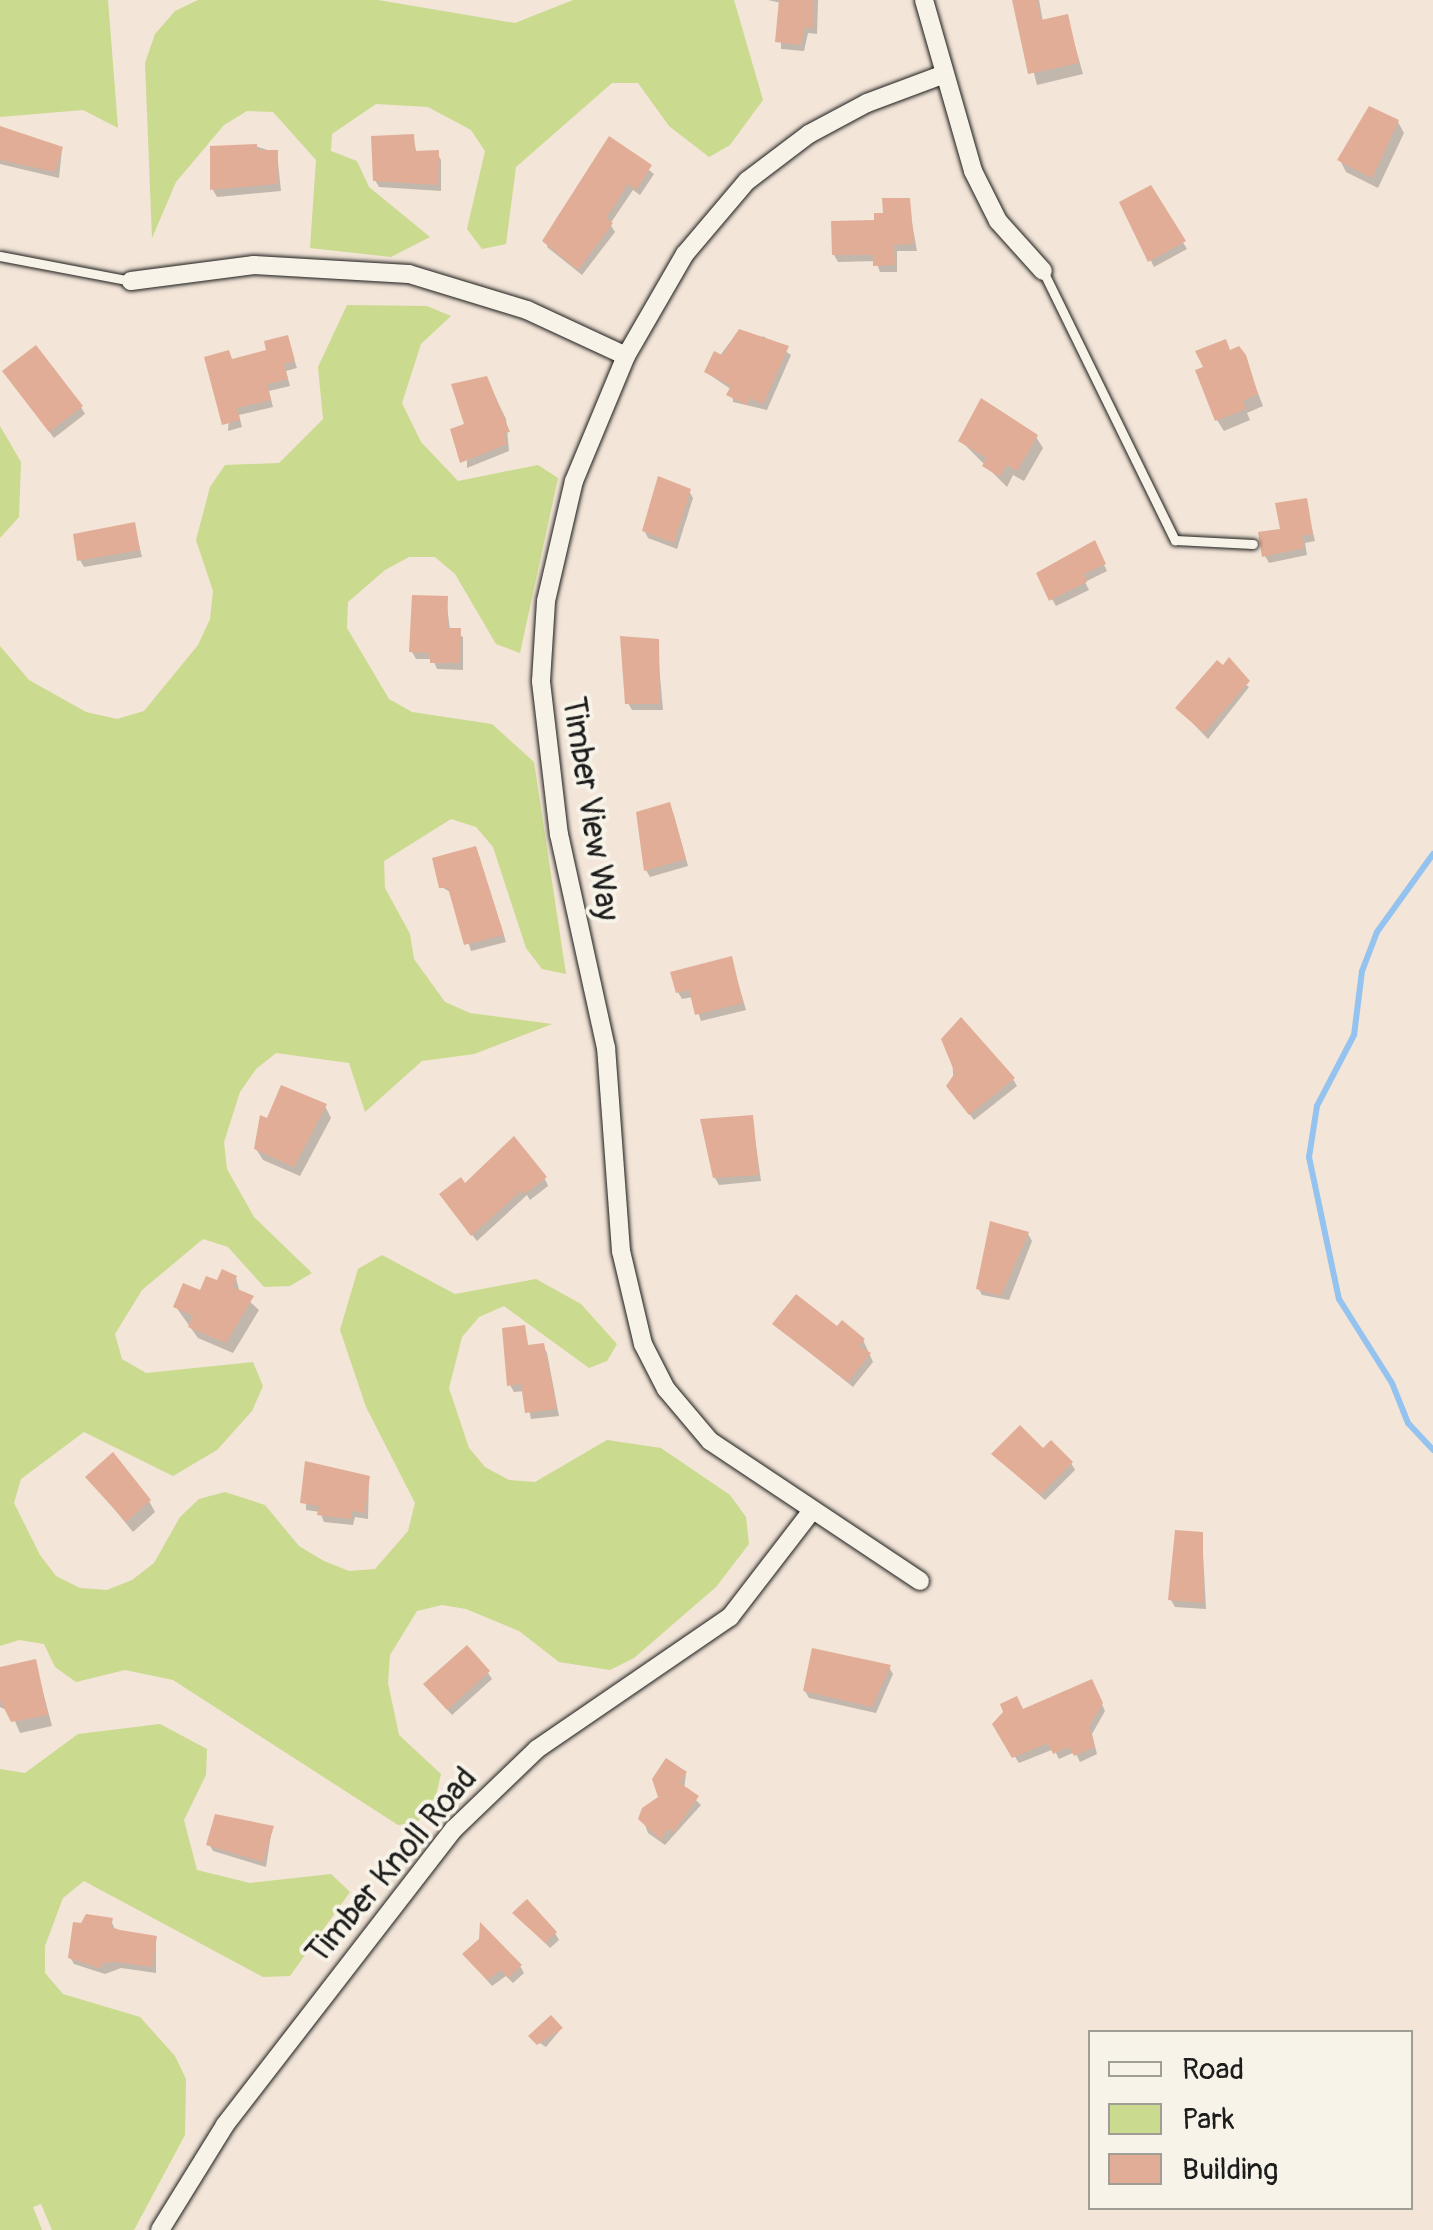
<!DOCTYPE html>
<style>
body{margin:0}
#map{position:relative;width:1433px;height:2230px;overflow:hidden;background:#f3e5d8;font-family:Pangolin,sans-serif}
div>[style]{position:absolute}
.green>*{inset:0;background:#cada8e}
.shadow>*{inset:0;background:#0003}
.stream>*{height:6px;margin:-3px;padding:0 3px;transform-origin:3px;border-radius:3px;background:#95c3ef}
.building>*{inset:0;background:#e2ad97}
.roads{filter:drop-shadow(0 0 2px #1c1c1c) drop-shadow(0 0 2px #1c1c1c)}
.lane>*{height:9px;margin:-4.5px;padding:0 4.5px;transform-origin:4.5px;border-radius:4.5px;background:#f7f3e8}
.street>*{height:18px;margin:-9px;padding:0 9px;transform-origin:9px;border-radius:9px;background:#f7f3e8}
span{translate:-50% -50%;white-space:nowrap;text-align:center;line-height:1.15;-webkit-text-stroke:8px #f7f3e8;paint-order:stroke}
.street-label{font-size:32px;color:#1c1c1c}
.legend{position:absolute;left:1088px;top:2030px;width:325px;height:180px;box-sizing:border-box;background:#f7f3e8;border:2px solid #9f9d96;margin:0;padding:12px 18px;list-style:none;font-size:30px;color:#1c1c1c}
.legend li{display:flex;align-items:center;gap:20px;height:50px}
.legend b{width:50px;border:2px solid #9f9d96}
</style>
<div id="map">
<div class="green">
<i style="clip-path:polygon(0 0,108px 0,118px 128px,83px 110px,0 117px)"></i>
<i style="clip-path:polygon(198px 0,378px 0,515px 23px,573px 0,734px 0,763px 100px,730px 145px,709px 157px,669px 126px,638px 83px,612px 83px,516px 167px,506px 244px,482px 249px,467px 229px,485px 151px,471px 130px,428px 107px,376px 104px,332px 134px,331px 151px,357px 161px,369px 187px,430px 237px,391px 257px,310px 248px,316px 160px,273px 112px,247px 111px,224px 125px,176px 182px,152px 238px,145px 63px,155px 34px,175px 11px)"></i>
<i style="clip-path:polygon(347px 305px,427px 306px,451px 316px,421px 344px,402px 403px,421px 442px,458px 481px,538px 465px,558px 478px,520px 653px,496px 644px,455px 574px,435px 557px,409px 557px,385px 570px,348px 602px,347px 628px,389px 699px,412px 712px,492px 724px,534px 762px,566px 974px,542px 969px,526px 948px,493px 847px,476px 827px,451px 819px,384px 861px,385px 888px,410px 934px,414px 959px,445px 1002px,470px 1013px,552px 1024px,474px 1054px,422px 1061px,365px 1112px,349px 1063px,276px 1053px,256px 1069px,240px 1092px,224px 1142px,227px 1169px,254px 1217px,312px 1273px,290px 1286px,264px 1287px,228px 1247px,203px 1239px,142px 1290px,115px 1334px,122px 1359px,146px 1373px,253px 1362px,263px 1386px,252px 1411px,217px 1450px,173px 1476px,84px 1432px,21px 1479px,14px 1503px,40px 1555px,56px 1576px,80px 1588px,107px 1590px,132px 1580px,154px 1563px,180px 1517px,199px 1499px,225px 1492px,265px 1505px,299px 1546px,324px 1561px,349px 1571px,375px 1569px,408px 1531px,415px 1503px,366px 1407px,340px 1330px,358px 1269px,382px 1255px,455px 1294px,536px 1279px,581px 1304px,617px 1344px,607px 1361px,589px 1368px,504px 1306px,479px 1317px,462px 1337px,449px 1388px,469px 1448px,485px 1467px,509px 1480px,535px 1482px,607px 1440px,661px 1448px,730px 1495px,746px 1517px,749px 1544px,716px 1587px,634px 1658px,610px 1670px,559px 1662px,519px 1631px,466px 1609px,442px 1605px,417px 1611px,390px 1655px,388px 1683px,399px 1735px,441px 1774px,434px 1804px,416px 1823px,398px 1825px,173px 1680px,125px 1670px,76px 1682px,55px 1667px,44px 1644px,19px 1640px,0 1646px,0 646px,29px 680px,86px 712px,117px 719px,144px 711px,198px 645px,210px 619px,213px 591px,196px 540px,210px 487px,225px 465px,279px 463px,323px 419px,318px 367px)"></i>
<i style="clip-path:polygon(0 426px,21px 462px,19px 517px,0 538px)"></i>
<i style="clip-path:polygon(160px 1724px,207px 1749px,206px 1775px,184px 1820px,197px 1870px,250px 1883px,331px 1874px,350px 1892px,290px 1976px,263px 1977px,84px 1881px,63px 1898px,45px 1946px,45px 1973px,63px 1994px,140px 2017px,175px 2056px,186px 2079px,185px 2135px,134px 2230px,52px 2230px,41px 2204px,33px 2207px,42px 2230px,0 2230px,0 1769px,25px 1773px,78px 1734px)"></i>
</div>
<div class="shadow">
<i style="clip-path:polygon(768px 0,818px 0,817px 34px,808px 33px,804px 51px,781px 49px,781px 3px)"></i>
<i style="clip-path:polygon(1015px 0,1039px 0,1043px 22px,1067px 17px,1083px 74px,1037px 85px)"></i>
<i style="clip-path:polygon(1398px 122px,1404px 133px,1378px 188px,1346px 172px,1340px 160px)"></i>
<i style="clip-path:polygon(0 129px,62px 149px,59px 178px,0 164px)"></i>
<i style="clip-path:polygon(413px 137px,417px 154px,437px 153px,441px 160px,441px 191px,379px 187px,375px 180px)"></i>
<i style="clip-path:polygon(610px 140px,654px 174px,640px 195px,633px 190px,610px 224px,615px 232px,582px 275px,547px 247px,556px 219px)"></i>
<i style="clip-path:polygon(255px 146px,277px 153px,281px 191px,217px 197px,213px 190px)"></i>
<i style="clip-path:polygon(1150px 188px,1187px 249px,1154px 267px,1122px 203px)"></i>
<i style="clip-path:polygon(908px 200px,917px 251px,897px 251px,897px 272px,880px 272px,876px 261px,838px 262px,834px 255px)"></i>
<i style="clip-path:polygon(736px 334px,760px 342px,763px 336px,791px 355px,767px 410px,733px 402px,732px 390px,707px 373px)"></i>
<i style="clip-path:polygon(287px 338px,297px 368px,286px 371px,290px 386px,269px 391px,273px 407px,239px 415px,242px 427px,228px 431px,233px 361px,269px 352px)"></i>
<i style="clip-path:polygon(1231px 352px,1245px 360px,1263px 406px,1247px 413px,1250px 420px,1224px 431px,1217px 420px)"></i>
<i style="clip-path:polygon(9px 379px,81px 407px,85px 414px,54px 438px)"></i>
<i style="clip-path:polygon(490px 386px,506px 419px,509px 451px,467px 468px,467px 426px)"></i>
<i style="clip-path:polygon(1036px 437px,1043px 448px,1024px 481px,1013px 475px,1007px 487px,961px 441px)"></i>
<i style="clip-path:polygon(689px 491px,693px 498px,677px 549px,648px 538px,644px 530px)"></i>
<i style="clip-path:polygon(1305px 500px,1315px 541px,1305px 543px,1307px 555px,1269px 563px,1265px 556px)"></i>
<i style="clip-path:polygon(134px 524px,142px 557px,84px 567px,80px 560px)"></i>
<i style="clip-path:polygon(1097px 550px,1107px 571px,1085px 582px,1089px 590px,1056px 606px,1052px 599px)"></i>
<i style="clip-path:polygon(446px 598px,450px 630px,463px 637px,463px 670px,437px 669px,433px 659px,416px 659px,412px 652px)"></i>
<i style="clip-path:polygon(657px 642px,663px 710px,632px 710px,628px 703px)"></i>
<i style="clip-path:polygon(1223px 668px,1249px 687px,1208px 739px,1178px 708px)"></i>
<i style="clip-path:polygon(673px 812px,688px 866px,650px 877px,646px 870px)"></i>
<i style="clip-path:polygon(479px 856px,506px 942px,471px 951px,453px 894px,442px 887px)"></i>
<i style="clip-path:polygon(731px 959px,746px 1010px,701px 1021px,693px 997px,682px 999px,678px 992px)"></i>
<i style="clip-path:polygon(952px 1053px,1013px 1079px,1017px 1086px,974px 1120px,954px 1093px)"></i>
<i style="clip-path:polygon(325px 1106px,331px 1118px,300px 1176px,263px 1160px,256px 1149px,268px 1121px)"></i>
<i style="clip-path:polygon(752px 1117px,761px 1181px,719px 1185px,715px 1178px)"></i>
<i style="clip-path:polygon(545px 1179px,548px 1186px,530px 1200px,527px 1195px,477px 1241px,446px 1202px,465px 1187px)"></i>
<i style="clip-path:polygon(1028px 1234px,1032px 1241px,1009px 1300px,982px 1295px,978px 1288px)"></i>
<i style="clip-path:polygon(236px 1278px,240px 1293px,259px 1310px,233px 1353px,198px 1338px,176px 1307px)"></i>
<i style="clip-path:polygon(775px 1325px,837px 1330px,863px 1340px,873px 1362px,853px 1387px)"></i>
<i style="clip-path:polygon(524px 1328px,529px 1348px,543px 1346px,547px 1353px,559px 1416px,531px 1419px,525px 1391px,514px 1392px,510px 1385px)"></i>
<i style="clip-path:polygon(994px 1454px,1071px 1463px,1075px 1470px,1045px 1500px)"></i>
<i style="clip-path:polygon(307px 1463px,369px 1478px,368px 1519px,355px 1517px,353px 1525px,324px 1522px,320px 1512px,306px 1510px)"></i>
<i style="clip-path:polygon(89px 1478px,149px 1501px,155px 1512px,133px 1532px)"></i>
<i style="clip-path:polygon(1202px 1534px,1206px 1609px,1175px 1607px,1171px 1600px)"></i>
<i style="clip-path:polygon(35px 1662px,52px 1726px,20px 1733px,11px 1712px,0 1707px,0 1694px)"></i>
<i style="clip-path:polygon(889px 1667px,893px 1674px,876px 1713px,809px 1698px,805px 1691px)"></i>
<i style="clip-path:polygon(488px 1673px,492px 1679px,452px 1715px,431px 1691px)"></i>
<i style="clip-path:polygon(1095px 1689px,1105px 1711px,1092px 1734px,1097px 1754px,1080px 1762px,1075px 1752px,1059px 1759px,1054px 1749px,1019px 1763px,995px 1725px)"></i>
<i style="clip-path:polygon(686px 1774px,684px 1789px,701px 1805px,665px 1845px,648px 1833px,641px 1814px)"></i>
<i style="clip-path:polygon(272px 1828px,266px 1867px,213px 1851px,209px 1844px)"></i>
<i style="clip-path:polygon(515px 1913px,555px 1933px,559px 1940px,550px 1948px)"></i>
<i style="clip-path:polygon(111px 1920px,115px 1930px,156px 1938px,156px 1973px,121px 1968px,105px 1974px,74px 1964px,70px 1957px)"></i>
<i style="clip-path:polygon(470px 1961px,520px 1966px,524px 1973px,513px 1983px,506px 1976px,492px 1986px)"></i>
<i style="clip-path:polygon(561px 2029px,546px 2047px,532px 2038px)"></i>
</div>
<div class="stream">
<i style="left:1433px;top:854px;width:96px;rotate:125.7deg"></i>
<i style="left:1377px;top:932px;width:42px;rotate:111deg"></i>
<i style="left:1362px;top:971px;width:64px;rotate:97.1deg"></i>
<i style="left:1354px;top:1035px;width:80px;rotate:117.5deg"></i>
<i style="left:1317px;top:1106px;width:52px;rotate:98.9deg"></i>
<i style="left:1309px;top:1157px;width:145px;rotate:78.1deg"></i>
<i style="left:1339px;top:1299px;width:99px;rotate:57.8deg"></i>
<i style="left:1392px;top:1383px;width:43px;rotate:68.2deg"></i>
<i style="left:1408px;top:1423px;width:37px;rotate:47deg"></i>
</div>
<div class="building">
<i style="clip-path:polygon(779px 0,814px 0,814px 28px,805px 27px,801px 45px,775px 42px)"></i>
<i style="clip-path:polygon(1012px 0,1037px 0,1041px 20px,1068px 14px,1079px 63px,1028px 74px)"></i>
<i style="clip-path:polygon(1369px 106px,1399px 120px,1372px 178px,1337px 160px)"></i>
<i style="clip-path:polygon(0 126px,63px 147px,55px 172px,0 160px)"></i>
<i style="clip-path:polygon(414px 134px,415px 151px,439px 150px,438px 185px,373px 181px,371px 136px)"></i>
<i style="clip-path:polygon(609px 136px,652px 165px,636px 190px,628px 184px,606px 218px,613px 223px,578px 270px,542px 241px)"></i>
<i style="clip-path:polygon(257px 144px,257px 150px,278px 150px,278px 184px,210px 190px,210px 146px)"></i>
<i style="clip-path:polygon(1151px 185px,1186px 241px,1148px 262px,1119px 202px)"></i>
<i style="clip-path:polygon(882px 198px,910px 198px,914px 244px,894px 245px,895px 265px,873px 266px,873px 255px,832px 255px,831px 221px,874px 220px,874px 213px,883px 213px)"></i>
<i style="clip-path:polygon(739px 329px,789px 346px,763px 404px,750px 398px,747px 405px,726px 395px,731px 386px,704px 372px,714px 351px,722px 355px)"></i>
<i style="clip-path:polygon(288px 335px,295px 361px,284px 364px,288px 379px,267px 384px,271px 400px,237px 408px,240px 420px,222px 425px,204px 357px,229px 350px,232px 359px,266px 350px,264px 341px)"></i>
<i style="clip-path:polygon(1226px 339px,1230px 350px,1239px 346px,1246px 355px,1258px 394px,1243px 401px,1246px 409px,1215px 421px,1195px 370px,1203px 367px,1195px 351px)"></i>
<i style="clip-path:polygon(36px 345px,83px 406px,49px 432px,2px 371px)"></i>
<i style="clip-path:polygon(487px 376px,510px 432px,504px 433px,507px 444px,460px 463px,450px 429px,464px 424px,451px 384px)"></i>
<i style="clip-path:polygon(981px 398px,1038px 435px,1017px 471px,1007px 465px,1000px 477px,982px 466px,987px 458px,958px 441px)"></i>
<i style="clip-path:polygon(658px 476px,691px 489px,674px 543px,642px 531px)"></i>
<i style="clip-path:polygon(1307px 498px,1313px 534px,1302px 536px,1304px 548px,1262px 557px,1258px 532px,1280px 529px,1275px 503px)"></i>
<i style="clip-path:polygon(135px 522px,140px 550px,77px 561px,73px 534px)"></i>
<i style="clip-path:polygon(1095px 540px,1106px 564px,1084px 574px,1087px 582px,1049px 601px,1036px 573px)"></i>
<i style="clip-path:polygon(412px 595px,448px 596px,447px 628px,461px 628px,460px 663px,430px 663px,430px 653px,409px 652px)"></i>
<i style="clip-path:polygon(620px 636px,659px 639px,660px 704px,625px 704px)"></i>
<i style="clip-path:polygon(1229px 657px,1250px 681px,1204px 733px,1175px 708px,1217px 660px,1223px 665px)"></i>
<i style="clip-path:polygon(670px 802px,686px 859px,644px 871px,636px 812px)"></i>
<i style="clip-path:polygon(476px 846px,504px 935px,464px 945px,448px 888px,439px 888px,432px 858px)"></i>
<i style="clip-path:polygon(732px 956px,743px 1003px,695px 1015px,689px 990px,676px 993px,670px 972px)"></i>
<i style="clip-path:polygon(961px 1017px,1015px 1078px,969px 1115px,946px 1086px,955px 1073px,941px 1039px)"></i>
<i style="clip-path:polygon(281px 1085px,327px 1104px,294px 1167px,254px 1149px,260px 1115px,267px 1118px)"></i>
<i style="clip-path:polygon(753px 1115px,759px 1175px,713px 1178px,700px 1119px)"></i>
<i style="clip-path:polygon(514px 1136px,547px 1177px,525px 1194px,522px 1190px,471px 1236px,439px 1194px,461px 1177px,465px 1183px)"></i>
<i style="clip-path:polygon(990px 1221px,1029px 1232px,1001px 1296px,976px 1289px)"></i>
<i style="clip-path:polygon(222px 1269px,237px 1276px,233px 1287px,254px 1296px,226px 1343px,188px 1327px,193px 1316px,173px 1307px,183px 1283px,200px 1290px,206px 1276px,217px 1280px)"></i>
<i style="clip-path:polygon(796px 1294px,837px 1326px,842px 1320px,865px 1339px,859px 1346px,871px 1353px,848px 1382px,772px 1324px)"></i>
<i style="clip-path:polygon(525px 1325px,528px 1345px,544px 1343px,557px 1409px,525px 1413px,521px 1384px,507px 1386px,502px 1328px)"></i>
<i style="clip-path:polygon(1020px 1425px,1043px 1448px,1051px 1440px,1073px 1462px,1040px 1495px,991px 1454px)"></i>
<i style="clip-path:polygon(113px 1452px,151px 1500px,126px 1522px,85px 1477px)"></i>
<i style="clip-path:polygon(305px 1461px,370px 1476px,365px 1513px,352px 1511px,351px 1519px,317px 1515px,319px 1506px,300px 1503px)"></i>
<i style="clip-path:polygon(1175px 1530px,1203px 1532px,1203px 1603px,1168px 1600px)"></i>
<i style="clip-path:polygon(467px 1645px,490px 1671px,447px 1710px,423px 1684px)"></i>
<i style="clip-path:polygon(812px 1648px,891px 1665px,872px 1707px,803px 1691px)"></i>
<i style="clip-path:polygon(36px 1659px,48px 1715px,11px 1722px,0 1700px,0 1667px)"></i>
<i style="clip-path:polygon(1092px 1679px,1103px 1703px,1089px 1726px,1095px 1747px,1074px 1756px,1069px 1747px,1053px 1754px,1048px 1743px,1012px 1758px,992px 1724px,1003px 1712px,1000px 1704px,1017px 1696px,1023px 1709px)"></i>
<i style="clip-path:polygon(666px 1758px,687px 1772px,680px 1783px,699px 1796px,674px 1832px,668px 1829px,661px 1840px,638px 1819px,642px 1808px,658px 1797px,652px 1779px)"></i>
<i style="clip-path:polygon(215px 1814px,274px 1826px,263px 1862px,206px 1845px)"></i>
<i style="clip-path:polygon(527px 1899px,557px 1932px,545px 1943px,512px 1913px)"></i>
<i style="clip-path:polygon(86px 1914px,113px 1918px,111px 1927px,120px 1930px,157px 1936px,152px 1967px,116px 1962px,102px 1963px,102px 1969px,68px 1958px,73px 1922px,81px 1923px)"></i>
<i style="clip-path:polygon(480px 1922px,522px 1965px,508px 1978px,501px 1970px,487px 1980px,462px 1954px,479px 1939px)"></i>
<i style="clip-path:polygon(551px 2015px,563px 2028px,537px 2045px,528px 2036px)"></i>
</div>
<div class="roads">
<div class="lane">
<i style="left:0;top:256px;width:133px;rotate:10.8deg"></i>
<i style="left:1043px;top:271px;width:300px;rotate:63.9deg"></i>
<i style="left:1175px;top:540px;width:78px;rotate:2.9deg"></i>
</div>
<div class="street">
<i style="left:924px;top:0;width:178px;rotate:74deg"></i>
<i style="left:973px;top:171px;width:56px;rotate:63.4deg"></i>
<i style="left:998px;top:221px;width:67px;rotate:48deg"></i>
<i style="left:131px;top:281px;width:124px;rotate:-7.4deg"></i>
<i style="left:254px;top:265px;width:155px;rotate:3.3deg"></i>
<i style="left:409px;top:274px;width:123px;rotate:17deg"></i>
<i style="left:527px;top:310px;width:109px;rotate:24.9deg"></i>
<i style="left:920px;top:1581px;width:252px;rotate:-146.3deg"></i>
<i style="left:710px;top:1441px;width:68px;rotate:-130.2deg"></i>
<i style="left:666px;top:1389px;width:51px;rotate:-117.1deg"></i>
<i style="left:643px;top:1344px;width:96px;rotate:-103.3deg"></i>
<i style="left:621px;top:1251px;width:204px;rotate:-94.2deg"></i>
<i style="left:606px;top:1048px;width:218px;rotate:-102.4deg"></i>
<i style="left:559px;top:835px;width:155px;rotate:-96.7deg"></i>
<i style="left:541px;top:681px;width:80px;rotate:-86.4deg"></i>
<i style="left:546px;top:601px;width:123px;rotate:-76.9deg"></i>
<i style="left:574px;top:481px;width:135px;rotate:-67.4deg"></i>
<i style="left:626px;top:356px;width:118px;rotate:-60deg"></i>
<i style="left:685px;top:254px;width:96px;rotate:-49.7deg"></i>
<i style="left:747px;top:181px;width:78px;rotate:-37.2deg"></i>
<i style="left:809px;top:134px;width:66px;rotate:-28.1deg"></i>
<i style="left:867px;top:103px;width:80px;rotate:-20.5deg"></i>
<i style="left:160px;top:2230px;width:123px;rotate:-58.2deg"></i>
<i style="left:225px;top:2125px;width:374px;rotate:-52.3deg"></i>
<i style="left:454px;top:1829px;width:115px;rotate:-43.9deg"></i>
<i style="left:537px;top:1749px;width:234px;rotate:-34.4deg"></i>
<i style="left:730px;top:1617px;width:133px;rotate:-52.4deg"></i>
</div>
</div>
<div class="street-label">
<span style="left:590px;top:809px;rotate:81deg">Timber View Way</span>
<span style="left:392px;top:1866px;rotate:-50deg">Timber Knoll Road</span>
</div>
<ul class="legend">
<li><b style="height:12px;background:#f7f3e8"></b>Road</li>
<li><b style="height:28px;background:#cada8e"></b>Park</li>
<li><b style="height:28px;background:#e2ad97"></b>Building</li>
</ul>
</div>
